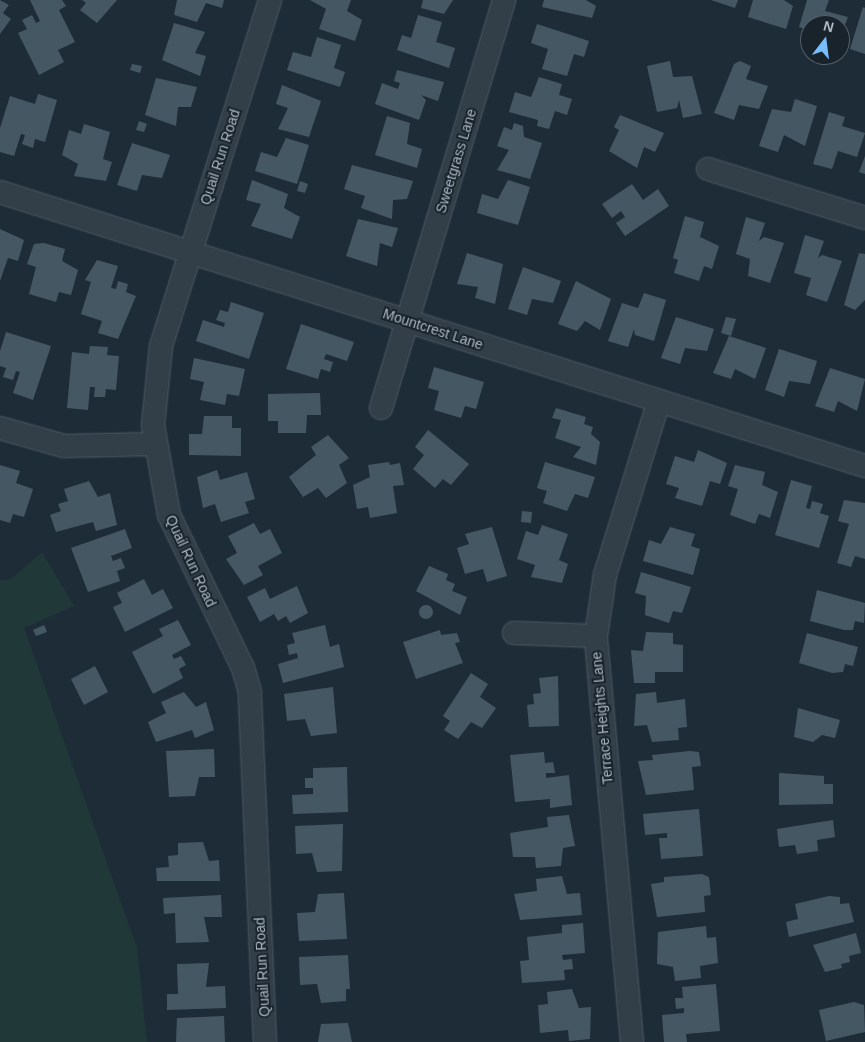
<!DOCTYPE html>
<style>
body{margin:0}
#map{position:relative;width:865px;height:1042px;overflow:hidden;background:#1e2c38;font-family:Arial,sans-serif}
div>[style]{position:absolute}
.green>*{inset:0;background:#203938}
.building>*{inset:0;background:#465764}
.round{border-radius:50%}
.roads{filter:drop-shadow(0 0 1px #4f5c66) drop-shadow(0 0 1px #4f5c66)}
.minor>*{height:22px;margin:-11px;padding:0 11px;transform-origin:11px;border-radius:11px;background:#323e48}
span{translate:-50% -50%;white-space:nowrap;text-align:center;line-height:1.15;-webkit-text-stroke:4px #18232c;paint-order:stroke}
.street-label{font-size:14px;color:#acb9c5}
.north{position:absolute;left:800px;top:15px;width:50px;height:50px;box-sizing:border-box;background:#18232c;border:1px solid #535f69;border-radius:50%;rotate:15deg;font-size:14px;font-weight:700;line-height:20px;text-align:center;color:#acb9c5}
.north::after{content:'';display:block;margin:auto;width:18px;height:22px;background:#78bcfe;clip-path:polygon(50% 0,100% 100%,50% 72%,0 100%)}
</style>
<div id="map">
<div class="green">
<i style="clip-path:polygon(42px 552px,74px 606px,24px 628px,137px 948px,147px 1042px,0 1042px,0 580px,10px 580px)"></i>
</div>
<div class="building">
<i style="clip-path:polygon(0 0,9px 5px,3px 13px,11px 19px,0 34px)"></i>
<i style="clip-path:polygon(30px 0,62px 0,66px 6px,59px 10px,75px 42px,58px 50px,64px 62px,39px 75px,18px 33px,27px 29px,22px 20px,32px 15px,36px 23px,40px 21px)"></i>
<i style="clip-path:polygon(82px 0,117px 0,97px 23px,80px 10px,86px 3px)"></i>
<i style="clip-path:polygon(177px 0,224px 0,222px 8px,206px 3px,197px 22px,174px 15px)"></i>
<i style="clip-path:polygon(310px 0,351px 0,347px 11px,362px 20px,355px 41px,319px 29px,326px 9px)"></i>
<i style="clip-path:polygon(423px 0,453px 0,444px 14px,421px 8px)"></i>
<i style="clip-path:polygon(544px 0,586px 0,596px 6px,592px 18px,542px 7px)"></i>
<i style="clip-path:polygon(711px 0,738px 0,735px 8px)"></i>
<i style="clip-path:polygon(753px 0,784px 0,793px 6px,786px 29px,748px 17px)"></i>
<i style="clip-path:polygon(807px 0,829px 0,825px 11px,848px 17px,840px 37px,840px 25px,810px 25px,810px 31px,799px 27px)"></i>
<i style="clip-path:polygon(863px 7px,865px 8px,865px 54px,850px 49px)"></i>
<i style="clip-path:polygon(418px 15px,442px 22px,436px 42px,455px 48px,449px 68px,397px 50px,402px 35px,411px 38px)"></i>
<i style="clip-path:polygon(174px 23px,205px 32px,195px 53px,206px 56px,200px 76px,162px 60px)"></i>
<i style="clip-path:polygon(537px 24px,589px 41px,584px 57px,574px 54px,567px 76px,542px 69px,548px 49px,531px 43px)"></i>
<i style="clip-path:polygon(317px 37px,341px 45px,334px 68px,345px 72px,340px 87px,287px 70px,293px 52px,311px 57px)"></i>
<i style="clip-path:polygon(670px 61px,673px 77px,692px 76px,702px 114px,683px 118px,679px 100px,677px 108px,657px 112px,647px 66px)"></i>
<i style="clip-path:polygon(740px 61px,751px 66px,746px 79px,768px 86px,759px 109px,739px 105px,734px 120px,714px 113px,734px 64px)"></i>
<i style="clip-path:polygon(132px 64px,142px 66px,140px 73px,130px 70px)"></i>
<i style="clip-path:polygon(397px 70px,444px 82px,438px 101px,421px 95px,426px 100px,419px 120px,375px 104px,382px 83px,398px 89px,400px 83px,394px 81px)"></i>
<i style="clip-path:polygon(539px 77px,562px 84px,559px 95px,572px 99px,567px 115px,555px 111px,549px 129px,537px 126px,538px 120px,509px 112px,515px 92px,531px 97px)"></i>
<i style="clip-path:polygon(156px 78px,197px 87px,191px 107px,178px 107px,176px 126px,145px 115px)"></i>
<i style="clip-path:polygon(282px 85px,321px 101px,309px 137px,278px 129px,288px 108px,276px 104px)"></i>
<i style="clip-path:polygon(38px 94px,57px 100px,45px 142px,35px 139px,33px 148px,22px 144px,25px 135px,21px 134px,14px 156px,0 152px,0 128px,10px 96px,35px 104px)"></i>
<i style="clip-path:polygon(795px 99px,817px 106px,805px 146px,784px 135px,778px 152px,759px 146px,772px 109px,791px 112px)"></i>
<i style="clip-path:polygon(829px 112px,845px 117px,842px 126px,865px 133px,857px 157px,838px 151px,832px 169px,813px 164px)"></i>
<i style="clip-path:polygon(620px 115px,664px 133px,655px 152px,644px 147px,637px 168px,609px 151px,619px 130px,614px 127px)"></i>
<i style="clip-path:polygon(387px 116px,410px 123px,407px 144px,422px 149px,417px 168px,375px 155px)"></i>
<i style="clip-path:polygon(139px 121px,147px 124px,144px 132px,136px 130px)"></i>
<i style="clip-path:polygon(514px 123px,523px 126px,524px 137px,542px 143px,530px 179px,497px 170px,509px 150px,497px 146px,504px 127px,512px 130px)"></i>
<i style="clip-path:polygon(84px 124px,110px 132px,103px 159px,112px 162px,106px 181px,74px 176px,78px 164px,62px 155px,69px 130px,81px 134px)"></i>
<i style="clip-path:polygon(286px 138px,309px 145px,297px 184px,255px 171px,261px 152px,277px 157px)"></i>
<i style="clip-path:polygon(132px 143px,170px 155px,162px 178px,142px 175px,137px 191px,117px 185px)"></i>
<i style="clip-path:polygon(865px 156px,865px 174px,859px 172px)"></i>
<i style="clip-path:polygon(352px 165px,413px 181px,407px 199px,393px 200px,392px 219px,361px 208px,365px 196px,344px 189px)"></i>
<i style="clip-path:polygon(252px 180px,288px 194px,284px 208px,300px 217px,292px 239px,251px 226px,261px 204px,246px 200px)"></i>
<i style="clip-path:polygon(508px 180px,530px 187px,518px 225px,477px 213px,482px 194px,498px 199px)"></i>
<i style="clip-path:polygon(300px 181px,308px 184px,305px 193px,297px 191px)"></i>
<i style="clip-path:polygon(632px 184px,643px 200px,658px 189px,669px 206px,625px 236px,616px 223px,625px 217px,621px 211px,612px 218px,602px 204px)"></i>
<i style="clip-path:polygon(685px 216px,704px 222px,700px 237px,719px 246px,712px 269px,704px 266px,699px 281px,674px 273px,678px 260px,673px 258px)"></i>
<i style="clip-path:polygon(746px 217px,765px 223px,759px 241px,764px 237px,784px 243px,770px 283px,748px 276px,750px 259px,736px 254px)"></i>
<i style="clip-path:polygon(358px 219px,398px 228px,392px 247px,380px 243px,377px 266px,346px 256px)"></i>
<i style="clip-path:polygon(0 229px,24px 240px,18px 261px,8px 258px,0 281px)"></i>
<i style="clip-path:polygon(805px 235px,824px 241px,818px 258px,822px 255px,842px 261px,827px 302px,806px 295px,811px 278px,794px 273px)"></i>
<i style="clip-path:polygon(44px 243px,65px 249px,62px 261px,78px 270px,71px 295px,59px 292px,56px 302px,29px 294px,36px 267px,27px 264px,34px 244px)"></i>
<i style="clip-path:polygon(467px 253px,503px 264px,495px 304px,475px 298px,478px 287px,457px 284px)"></i>
<i style="clip-path:polygon(859px 253px,865px 254px,865px 300px,855px 310px,844px 305px)"></i>
<i style="clip-path:polygon(97px 260px,118px 266px,111px 288px,116px 289px,118px 281px,128px 284px,126px 292px,136px 296px,118px 339px,98px 333px,102px 321px,81px 314px,91px 282px,85px 280px)"></i>
<i style="clip-path:polygon(523px 267px,561px 281px,553px 303px,532px 299px,527px 315px,508px 309px)"></i>
<i style="clip-path:polygon(576px 281px,611px 299px,600px 330px,585px 321px,577px 331px,558px 324px)"></i>
<i style="clip-path:polygon(644px 293px,666px 300px,654px 341px,635px 335px,634px 329px,628px 347px,608px 341px,622px 303px,638px 308px)"></i>
<i style="clip-path:polygon(231px 302px,264px 313px,249px 359px,196px 341px,203px 320px,224px 327px,225px 323px,216px 320px,220px 310px,228px 312px)"></i>
<i style="clip-path:polygon(676px 317px,714px 329px,707px 351px,685px 348px,680px 364px,661px 358px)"></i>
<i style="clip-path:polygon(726px 317px,736px 319px,731px 336px,721px 333px)"></i>
<i style="clip-path:polygon(301px 324px,354px 342px,347px 361px,326px 354px,324px 359px,333px 362px,330px 372px,321px 369px,318px 379px,286px 369px)"></i>
<i style="clip-path:polygon(6px 332px,51px 346px,33px 400px,13px 393px,20px 372px,16px 371px,13px 380px,3px 377px,6px 368px,0 366px,0 351px)"></i>
<i style="clip-path:polygon(729px 336px,766px 348px,755px 379px,735px 369px,731px 379px,713px 373px)"></i>
<i style="clip-path:polygon(90px 346px,108px 347px,107px 355px,119px 356px,116px 390px,106px 389px,105px 397px,94px 397px,95px 387px,90px 387px,88px 410px,67px 408px,72px 352px,89px 354px)"></i>
<i style="clip-path:polygon(779px 349px,817px 361px,810px 384px,789px 381px,784px 397px,765px 390px)"></i>
<i style="clip-path:polygon(194px 358px,245px 369px,239px 396px,227px 394px,225px 405px,200px 400px,204px 382px,190px 379px)"></i>
<i style="clip-path:polygon(434px 367px,484px 382px,476px 409px,465px 406px,461px 418px,434px 410px,439px 391px,428px 388px)"></i>
<i style="clip-path:polygon(830px 368px,865px 379px,857px 411px,838px 401px,834px 412px,815px 406px)"></i>
<i style="clip-path:polygon(320px 393px,321px 415px,307px 415px,306px 433px,278px 433px,278px 421px,268px 421px,268px 394px)"></i>
<i style="clip-path:polygon(556px 408px,586px 417px,584px 424px,593px 427px,591px 434px,600px 442px,596px 465px,573px 457px,581px 447px,555px 438px,561px 420px,552px 418px)"></i>
<i style="clip-path:polygon(204px 416px,232px 416px,232px 428px,241px 428px,241px 456px,189px 455px,189px 434px,202px 434px)"></i>
<i style="clip-path:polygon(428px 430px,469px 464px,451px 485px,443px 479px,435px 488px,413px 469px,424px 455px,415px 447px)"></i>
<i style="clip-path:polygon(328px 435px,349px 458px,339px 465px,347px 483px,326px 498px,318px 488px,303px 497px,289px 477px,316px 455px,311px 447px)"></i>
<i style="clip-path:polygon(698px 450px,727px 463px,720px 484px,710px 481px,702px 506px,675px 498px,679px 488px,666px 484px,675px 456px,694px 462px)"></i>
<i style="clip-path:polygon(389px 462px,390px 465px,400px 463px,404px 485px,393px 486px,397px 513px,370px 518px,368px 507px,357px 509px,353px 485px,370px 477px,368px 465px)"></i>
<i style="clip-path:polygon(545px 462px,595px 477px,588px 498px,575px 494px,567px 511px,543px 503px,547px 491px,537px 488px)"></i>
<i style="clip-path:polygon(0 465px,20px 471px,16px 483px,33px 489px,24px 517px,13px 514px,10px 523px,0 520px)"></i>
<i style="clip-path:polygon(735px 465px,765px 472px,762px 485px,778px 492px,770px 518px,759px 514px,755px 524px,730px 515px,738px 489px,728px 486px)"></i>
<i style="clip-path:polygon(217px 470px,220px 480px,247px 472px,255px 499px,245px 502px,249px 513px,221px 522px,215px 504px,203px 508px,197px 477px)"></i>
<i style="clip-path:polygon(791px 480px,812px 486px,806px 508px,810px 509px,812px 501px,823px 504px,820px 513px,829px 516px,819px 548px,775px 535px)"></i>
<i style="clip-path:polygon(89px 481px,98px 497px,110px 493px,117px 525px,96px 531px,93px 522px,56px 532px,50px 515px,61px 511px,58px 504px,68px 501px,64px 489px)"></i>
<i style="clip-path:polygon(844px 500px,865px 503px,865px 559px,855px 556px,851px 567px,837px 563px,849px 524px,838px 521px)"></i>
<i style="clip-path:polygon(522px 511px,532px 512px,531px 523px,521px 522px)"></i>
<i style="clip-path:polygon(254px 523px,260px 534px,270px 529px,282px 553px,258px 566px,263px 575px,244px 585px,226px 559px,237px 553px,228px 536px)"></i>
<i style="clip-path:polygon(542px 525px,568px 534px,559px 560px,568px 564px,562px 583px,531px 577px,535px 565px,517px 559px,526px 531px,538px 535px)"></i>
<i style="clip-path:polygon(492px 527px,507px 576px,487px 582px,483px 569px,465px 574px,457px 548px,469px 544px,465px 534px)"></i>
<i style="clip-path:polygon(670px 527px,695px 534px,691px 546px,700px 549px,693px 575px,643px 561px,649px 540px,661px 544px)"></i>
<i style="clip-path:polygon(125px 529px,132px 548px,111px 556px,113px 561px,121px 558px,125px 568px,117px 571px,120px 581px,88px 592px,71px 548px)"></i>
<i style="clip-path:polygon(429px 566px,448px 574px,446px 580px,455px 584px,452px 591px,467px 597px,460px 615px,416px 591px)"></i>
<i style="clip-path:polygon(641px 572px,691px 587px,682px 613px,673px 611px,669px 623px,645px 615px,646px 596px,635px 593px)"></i>
<i style="clip-path:polygon(144px 579px,152px 595px,163px 589px,173px 608px,125px 632px,113px 607px,122px 603px,117px 593px)"></i>
<i style="clip-path:polygon(297px 586px,308px 613px,290px 623px,286px 616px,278px 621px,274px 614px,260px 622px,247px 597px,265px 588px,270px 599px)"></i>
<i style="clip-path:polygon(817px 590px,865px 603px,864px 623px,855px 621px,853px 630px,844px 630px,810px 621px)"></i>
<i class="round" style="left:419px;top:605px;width:14px;height:14px"></i>
<i style="clip-path:polygon(178px 620px,191px 645px,172px 655px,174px 659px,181px 656px,186px 665px,179px 669px,183px 678px,153px 694px,132px 652px,163px 636px,159px 629px)"></i>
<i style="clip-path:polygon(44px 625px,47px 632px,36px 636px,33px 630px)"></i>
<i style="clip-path:polygon(325px 625px,330px 647px,339px 644px,344px 667px,283px 683px,278px 664px,298px 658px,297px 653px,289px 655px,287px 645px,295px 643px,292px 633px)"></i>
<i style="clip-path:polygon(440px 630px,441px 635px,457px 633px,460px 642px,455px 643px,463px 663px,416px 679px,403px 642px)"></i>
<i style="clip-path:polygon(646px 632px,673px 633px,673px 644px,683px 645px,683px 672px,655px 672px,655px 683px,634px 683px,631px 650px,643px 651px)"></i>
<i style="clip-path:polygon(807px 633px,858px 647px,853px 666px,845px 664px,843px 672px,832px 673px,799px 663px)"></i>
<i style="clip-path:polygon(95px 666px,108px 692px,84px 705px,71px 679px)"></i>
<i style="clip-path:polygon(471px 673px,488px 684px,480px 697px,496px 708px,482px 728px,471px 722px,458px 739px,444px 730px,450px 721px,443px 716px)"></i>
<i style="clip-path:polygon(558px 676px,559px 726px,529px 727px,527px 705px,534px 704px,533px 694px,541px 693px,539px 678px)"></i>
<i style="clip-path:polygon(333px 687px,337px 733px,311px 736px,305px 719px,287px 721px,284px 694px)"></i>
<i style="clip-path:polygon(184px 692px,196px 707px,206px 702px,214px 730px,195px 738px,192px 730px,156px 742px,148px 722px,166px 713px,161px 702px)"></i>
<i style="clip-path:polygon(656px 692px,657px 703px,685px 699px,687px 727px,678px 728px,679px 740px,652px 742px,647px 725px,634px 726px,636px 694px)"></i>
<i style="clip-path:polygon(798px 708px,840px 720px,835px 738px,822px 735px,813px 742px,794px 737px)"></i>
<i style="clip-path:polygon(214px 749px,215px 777px,199px 777px,195px 796px,169px 797px,166px 751px)"></i>
<i style="clip-path:polygon(690px 751px,699px 752px,701px 766px,692px 767px,694px 790px,646px 795px,638px 761px,653px 760px,652px 755px)"></i>
<i style="clip-path:polygon(544px 752px,545px 763px,553px 762px,555px 773px,546px 773px,546px 778px,569px 775px,572px 805px,550px 808px,550px 799px,515px 802px,510px 755px)"></i>
<i style="clip-path:polygon(347px 767px,348px 812px,293px 814px,292px 795px,313px 794px,313px 788px,305px 788px,305px 778px,313px 778px,313px 768px)"></i>
<i style="clip-path:polygon(779px 773px,824px 776px,824px 784px,833px 784px,833px 804px,779px 805px)"></i>
<i style="clip-path:polygon(699px 809px,703px 856px,661px 859px,659px 838px,667px 838px,667px 833px,645px 835px,643px 814px)"></i>
<i style="clip-path:polygon(569px 815px,575px 846px,563px 848px,561px 866px,536px 868px,535px 857px,513px 857px,510px 833px,548px 827px,547px 817px)"></i>
<i style="clip-path:polygon(833px 820px,835px 837px,817px 840px,818px 851px,797px 854px,795px 845px,779px 847px,777px 829px)"></i>
<i style="clip-path:polygon(343px 824px,342px 871px,317px 872px,312px 853px,296px 854px,295px 826px)"></i>
<i style="clip-path:polygon(203px 842px,209px 861px,219px 860px,220px 881px,157px 881px,156px 868px,169px 867px,168px 856px,178px 855px,178px 843px)"></i>
<i style="clip-path:polygon(702px 874px,709px 877px,711px 895px,704px 896px,705px 912px,657px 917px,651px 884px,664px 882px,664px 877px)"></i>
<i style="clip-path:polygon(562px 876px,567px 894px,580px 893px,582px 915px,520px 920px,514px 894px,537px 891px,536px 879px)"></i>
<i style="clip-path:polygon(344px 893px,347px 939px,299px 941px,297px 913px,315px 912px,318px 894px)"></i>
<i style="clip-path:polygon(221px 895px,222px 917px,204px 917px,209px 942px,176px 943px,175px 913px,164px 914px,163px 898px)"></i>
<i style="clip-path:polygon(829px 896px,840px 897px,840px 904px,849px 903px,854px 922px,789px 937px,786px 922px,798px 919px,795px 904px)"></i>
<i style="clip-path:polygon(583px 923px,585px 953px,562px 955px,563px 960px,572px 959px,573px 969px,564px 970px,565px 980px,522px 983px,520px 961px,529px 960px,527px 937px,562px 933px,562px 925px)"></i>
<i style="clip-path:polygon(706px 926px,707px 938px,716px 937px,718px 963px,700px 966px,701px 978px,675px 981px,673px 967px,657px 964px,658px 932px)"></i>
<i style="clip-path:polygon(856px 933px,861px 953px,849px 956px,850px 962px,841px 964px,842px 968px,825px 972px,813px 945px)"></i>
<i style="clip-path:polygon(348px 955px,350px 989px,346px 989px,346px 1001px,321px 1003px,317px 984px,300px 985px,299px 957px)"></i>
<i style="clip-path:polygon(209px 963px,206px 987px,225px 986px,226px 1008px,167px 1010px,167px 994px,178px 994px,177px 964px)"></i>
<i style="clip-path:polygon(716px 984px,720px 1031px,686px 1034px,687px 1042px,664px 1042px,662px 1015px,684px 1013px,684px 1008px,676px 1009px,675px 998px,683px 998px,682px 987px)"></i>
<i style="clip-path:polygon(572px 989px,579px 1008px,591px 1007px,590px 1039px,569px 1041px,568px 1030px,540px 1033px,538px 1005px,548px 1004px,547px 992px)"></i>
<i style="clip-path:polygon(854px 1002px,864px 1005px,865px 1032px,826px 1041px,819px 1010px)"></i>
<i style="clip-path:polygon(224px 1016px,225px 1042px,176px 1042px,177px 1018px)"></i>
<i style="clip-path:polygon(348px 1023px,352px 1042px,318px 1042px,321px 1024px)"></i>
</div>
<div class="roads">
<div class="minor">
<i style="left:708px;top:169px;width:164px;rotate:17.3deg"></i>
<i style="left:0;top:192px;width:907px;rotate:17.58deg"></i>
<i style="left:381px;top:408px;width:426px;rotate:-73.2deg"></i>
<i style="left:0;top:428px;width:66px;rotate:15.7deg"></i>
<i style="left:64px;top:446px;width:90px;rotate:-1.3deg"></i>
<i style="left:514px;top:633px;width:82px;rotate:2.1deg"></i>
<i style="left:265px;top:1042px;width:350px;rotate:-92.5deg"></i>
<i style="left:250px;top:692px;width:25px;rotate:-106deg"></i>
<i style="left:243px;top:668px;width:170px;rotate:-115.8deg"></i>
<i style="left:169px;top:515px;width:91px;rotate:-100.1deg"></i>
<i style="left:153px;top:425px;width:79px;rotate:-84.2deg"></i>
<i style="left:161px;top:346px;width:363px;rotate:-72.5deg"></i>
<i style="left:632px;top:1042px;width:408px;rotate:-95.1deg"></i>
<i style="left:596px;top:636px;width:62px;rotate:-81.6deg"></i>
<i style="left:605px;top:575px;width:182px;rotate:-72.8deg"></i>
</div>
</div>
<div class="street-label">
<span style="left:220px;top:157px;rotate:-72deg">Quail Run Road</span>
<span style="left:456px;top:161px;rotate:-73deg">Sweetgrass Lane</span>
<span style="left:433px;top:329px;rotate:18deg">Mountcrest Lane</span>
<span style="left:191px;top:561px;rotate:65deg">Quail Run Road</span>
<span style="left:602px;top:718px;rotate:-95deg">Terrace Heights Lane</span>
<span style="left:262px;top:967px;rotate:-93deg">Quail Run Road</span>
</div>
<div class="north">N</div>
</div>
